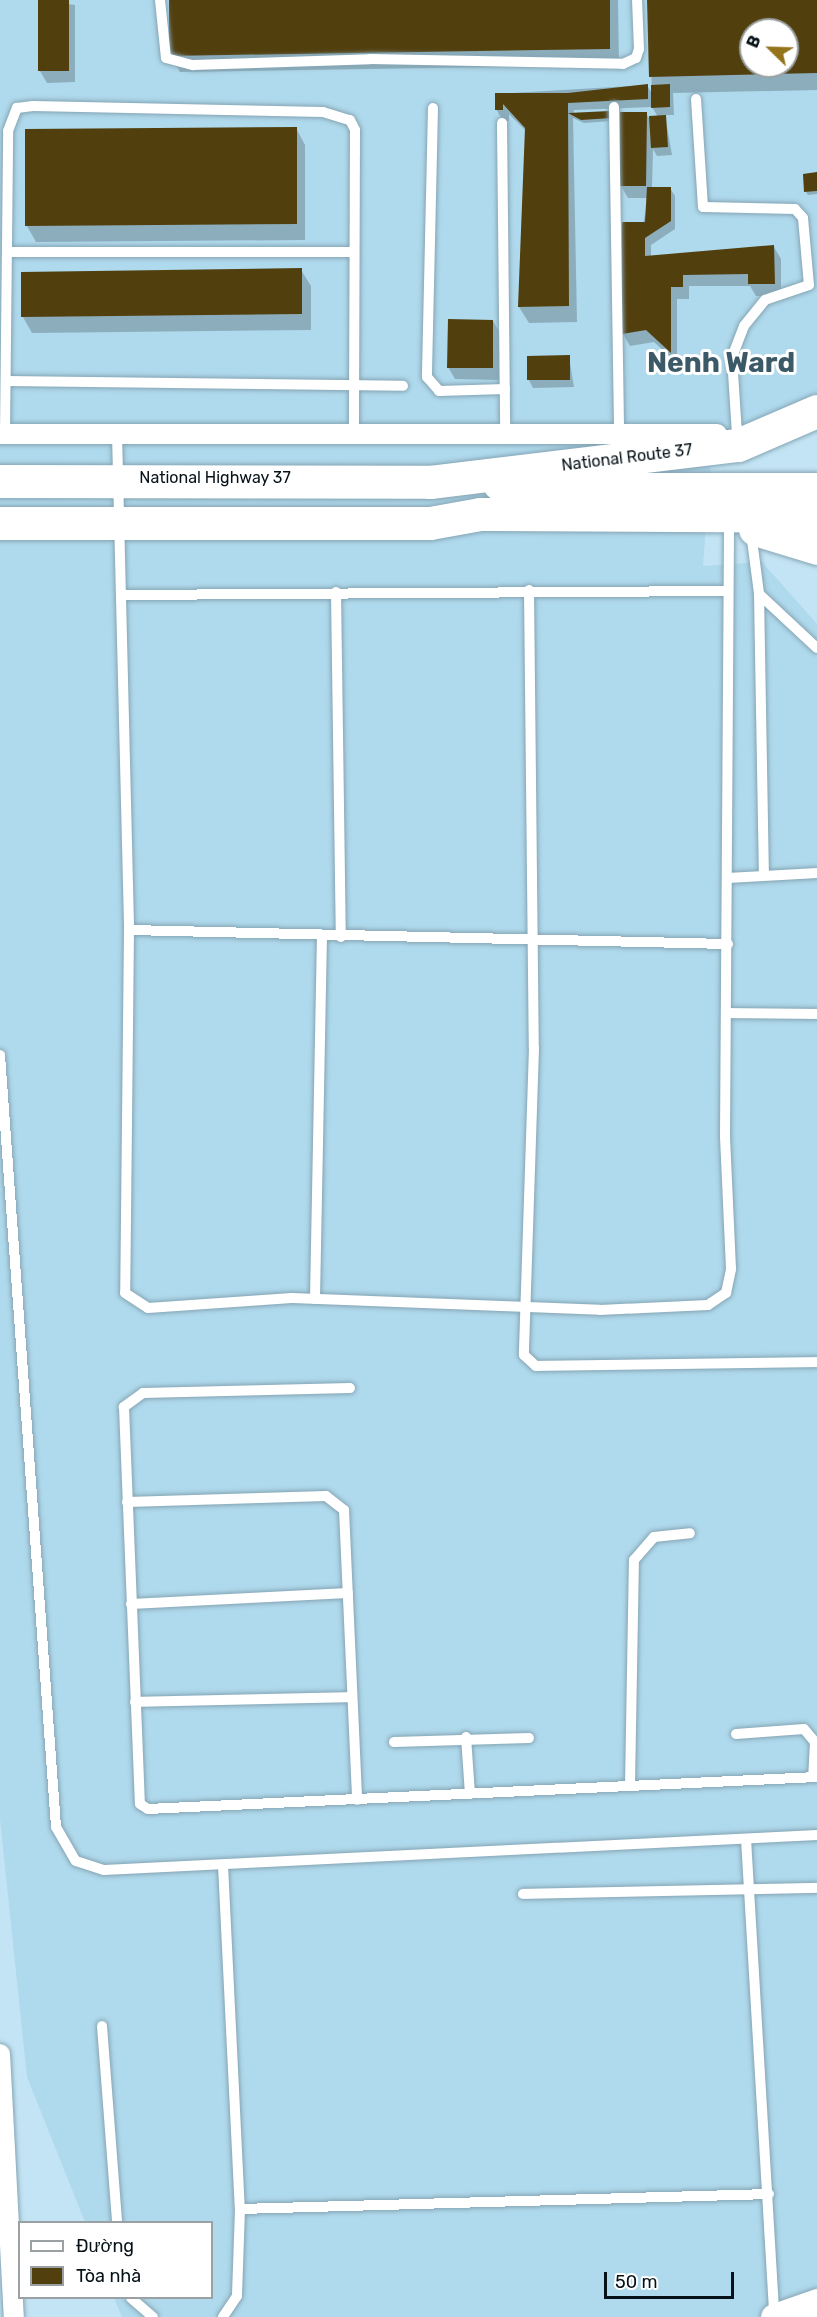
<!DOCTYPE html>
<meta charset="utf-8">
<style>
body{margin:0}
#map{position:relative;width:817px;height:2317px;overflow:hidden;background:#c3e4f4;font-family:Rubik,sans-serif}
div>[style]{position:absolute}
.built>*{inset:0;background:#afd9ec}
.shadow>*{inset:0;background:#0003}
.building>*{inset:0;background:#523f0e}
.roads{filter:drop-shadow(0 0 2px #85a5b4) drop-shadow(0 0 2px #85a5b4)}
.lane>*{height:10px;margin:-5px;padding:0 5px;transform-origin:5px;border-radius:5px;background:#fff}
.street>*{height:20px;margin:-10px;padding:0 10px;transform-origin:10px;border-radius:10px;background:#fff}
.secondary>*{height:27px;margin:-13.5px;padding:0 13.5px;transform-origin:13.5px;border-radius:13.5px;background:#fff}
.highway>*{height:33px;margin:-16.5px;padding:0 16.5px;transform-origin:16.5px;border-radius:16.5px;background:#fff}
span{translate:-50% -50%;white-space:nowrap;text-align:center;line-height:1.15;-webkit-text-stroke:6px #fff;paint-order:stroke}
.street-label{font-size:16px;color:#061217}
.town-label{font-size:28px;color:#3b5966;font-weight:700}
.legend{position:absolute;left:18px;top:2221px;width:195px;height:78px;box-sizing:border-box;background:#fff;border:2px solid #9ba0a2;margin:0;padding:8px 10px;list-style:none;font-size:18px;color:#061217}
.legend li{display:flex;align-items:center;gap:12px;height:30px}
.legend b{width:30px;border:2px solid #9ba0a2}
.north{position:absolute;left:739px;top:18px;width:60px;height:60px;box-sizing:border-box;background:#fff;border:2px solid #9ba0a2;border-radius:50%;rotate:293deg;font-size:16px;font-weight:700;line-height:24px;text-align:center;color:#061217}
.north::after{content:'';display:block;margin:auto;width:21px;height:27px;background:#94731b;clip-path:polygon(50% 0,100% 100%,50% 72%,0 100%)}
.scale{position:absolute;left:604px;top:2272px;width:130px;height:27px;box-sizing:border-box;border:3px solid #061217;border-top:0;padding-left:8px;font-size:18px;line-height:21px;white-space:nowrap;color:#061217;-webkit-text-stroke:4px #fff;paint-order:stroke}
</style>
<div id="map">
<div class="built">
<i style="clip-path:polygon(evenodd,0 0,817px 0,817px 405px,712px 445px,703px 566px,762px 562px,817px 624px,817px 2317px,122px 2317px,114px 2298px,212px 2298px,212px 2222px,85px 2222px,27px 2077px,0 1819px,0 0,751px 30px,787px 30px,787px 66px,751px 66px,751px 30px)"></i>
</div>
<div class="shadow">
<i style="clip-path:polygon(40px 0,75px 5px,75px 82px,47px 83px,40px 71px)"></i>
<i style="clip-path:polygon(170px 0,618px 0,619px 65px,180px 72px,171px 56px)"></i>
<i style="clip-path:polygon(evenodd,649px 0,817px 0,817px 90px,673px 93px,674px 115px,665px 115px,672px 155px,657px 156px,653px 149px,652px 188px,670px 188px,675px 196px,675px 229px,651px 245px,651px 257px,774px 247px,781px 259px,781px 296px,756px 296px,750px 286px,689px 286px,689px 299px,677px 299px,677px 363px,654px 342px,630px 346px,623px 334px,648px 198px,628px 198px,621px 186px,646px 113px,651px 122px,658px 117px,652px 107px,574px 110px,573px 115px,611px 116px,612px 121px,584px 123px,573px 118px,577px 322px,529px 323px,519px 307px,527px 132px,509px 114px,509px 121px,503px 121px,496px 109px,496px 94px,647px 85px,652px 94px,649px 0,751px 30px,787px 30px,787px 66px,751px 66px,751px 30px)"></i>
<i style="clip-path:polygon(296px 128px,305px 145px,305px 240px,36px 242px,27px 226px)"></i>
<i style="clip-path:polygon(817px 175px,817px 194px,808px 195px,806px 192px)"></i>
<i style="clip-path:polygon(301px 270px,311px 286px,311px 330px,32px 333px,23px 317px)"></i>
<i style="clip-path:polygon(493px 321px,500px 333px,499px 380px,455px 379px,448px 367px)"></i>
<i style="clip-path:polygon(569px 357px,574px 387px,533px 388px,529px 380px)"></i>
</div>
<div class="building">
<i style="clip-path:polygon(38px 0,69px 0,69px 71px,38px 71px)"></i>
<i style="clip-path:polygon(169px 0,610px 0,610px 49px,169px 56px)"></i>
<i style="clip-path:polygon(evenodd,647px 0,817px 0,817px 73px,649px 77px,647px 0,751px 30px,787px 30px,787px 66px,751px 66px,751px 30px)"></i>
<i style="clip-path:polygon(648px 84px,648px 99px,568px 103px,569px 306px,518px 307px,525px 128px,503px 104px,503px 110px,495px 110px,495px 93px,568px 93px)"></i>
<i style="clip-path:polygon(670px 84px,670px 107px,651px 108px,651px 85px)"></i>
<i style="clip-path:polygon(610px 111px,611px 118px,581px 120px,568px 113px)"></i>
<i style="clip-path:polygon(620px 112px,647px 112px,646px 186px,620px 186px)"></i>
<i style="clip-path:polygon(666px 115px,668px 147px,651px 148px,649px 116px)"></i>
<i style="clip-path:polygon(297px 127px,297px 224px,25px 226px,25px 129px)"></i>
<i style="clip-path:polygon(817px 172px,817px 191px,804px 192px,803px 174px)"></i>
<i style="clip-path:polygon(647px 187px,671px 187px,671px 221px,645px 238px,645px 256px,774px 245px,775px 284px,748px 284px,748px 274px,683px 275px,683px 287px,671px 287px,671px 353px,646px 330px,622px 334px,622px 222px,645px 222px)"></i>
<i style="clip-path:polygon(302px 268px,302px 314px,21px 317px,21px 272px)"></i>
<i style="clip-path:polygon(448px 319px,493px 320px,493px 368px,447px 368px)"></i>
<i style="clip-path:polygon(570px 355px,570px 380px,527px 380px,527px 356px)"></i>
</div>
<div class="roads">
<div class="lane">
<i style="left:160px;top:0;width:58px;rotate:84.1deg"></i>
<i style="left:166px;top:58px;width:28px;rotate:15deg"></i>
<i style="left:193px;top:65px;width:177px;rotate:-1.9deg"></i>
<i style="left:370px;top:59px;width:253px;rotate:1.1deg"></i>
<i style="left:623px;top:64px;width:14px;rotate:-25deg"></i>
<i style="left:636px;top:58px;width:9px;rotate:-72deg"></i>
<i style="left:639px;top:49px;width:49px;rotate:-92.3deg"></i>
<i style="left:696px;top:99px;width:108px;rotate:86.3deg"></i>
<i style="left:703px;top:207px;width:92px;rotate:1.2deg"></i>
<i style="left:795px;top:209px;width:12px;rotate:48deg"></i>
<i style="left:803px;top:218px;width:67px;rotate:84.9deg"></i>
<i style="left:809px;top:285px;width:46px;rotate:161.2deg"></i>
<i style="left:765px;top:300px;width:33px;rotate:129deg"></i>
<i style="left:744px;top:326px;width:33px;rotate:111deg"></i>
<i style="left:732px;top:357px;width:77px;rotate:86.3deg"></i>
<i style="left:614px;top:107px;width:328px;rotate:89.1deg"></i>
<i style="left:433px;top:108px;width:269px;rotate:91.3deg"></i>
<i style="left:427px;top:377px;width:18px;rotate:49deg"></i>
<i style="left:439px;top:391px;width:66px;rotate:-1.7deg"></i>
<i style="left:502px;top:123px;width:311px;rotate:89.4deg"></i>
<i style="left:8px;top:252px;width:345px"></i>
<i style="left:6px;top:381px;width:397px;rotate:0.7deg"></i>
<i style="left:5px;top:434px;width:303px;rotate:-89.4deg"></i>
<i style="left:8px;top:131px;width:25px;rotate:-69deg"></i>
<i style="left:17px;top:108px;width:16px;rotate:-7deg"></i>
<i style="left:33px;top:106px;width:290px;rotate:1.2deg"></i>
<i style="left:323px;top:112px;width:28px;rotate:17deg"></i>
<i style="left:350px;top:120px;width:11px;rotate:63deg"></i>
<i style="left:355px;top:130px;width:304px;rotate:90.2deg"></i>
<i style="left:117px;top:434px;width:496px;rotate:88.6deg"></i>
<i style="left:129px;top:930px;width:363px;rotate:90.6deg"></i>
<i style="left:125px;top:1293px;width:27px;rotate:33deg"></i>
<i style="left:148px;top:1308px;width:144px;rotate:-4deg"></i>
<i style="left:292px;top:1298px;width:308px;rotate:2.2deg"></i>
<i style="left:600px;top:1310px;width:108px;rotate:-2.7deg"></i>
<i style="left:708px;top:1305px;width:22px;rotate:-34deg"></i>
<i style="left:726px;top:1293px;width:25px;rotate:-78deg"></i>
<i style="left:731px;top:1269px;width:133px;rotate:-92.6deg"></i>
<i style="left:725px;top:1136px;width:609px;rotate:-89.62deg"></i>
<i style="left:751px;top:532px;width:63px;rotate:82.6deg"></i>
<i style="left:759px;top:594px;width:79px;rotate:43deg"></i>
<i style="left:529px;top:590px;width:458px;rotate:89.4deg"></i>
<i style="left:534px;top:1048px;width:307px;rotate:91.9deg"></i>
<i style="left:524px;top:1355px;width:16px;rotate:43deg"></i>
<i style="left:536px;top:1366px;width:281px;rotate:-0.8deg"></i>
<i style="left:336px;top:592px;width:345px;rotate:89.2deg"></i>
<i style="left:759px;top:594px;width:280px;rotate:89deg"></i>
<i style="left:122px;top:595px;width:606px;rotate:-0.38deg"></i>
<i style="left:728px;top:878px;width:89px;rotate:-3.2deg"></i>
<i style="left:129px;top:930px;width:599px;rotate:1.34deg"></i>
<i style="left:727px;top:1013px;width:90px;rotate:0.6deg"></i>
<i style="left:0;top:1055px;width:774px;rotate:85.85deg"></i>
<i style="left:56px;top:1827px;width:39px;rotate:60deg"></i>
<i style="left:76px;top:1861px;width:29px;rotate:18deg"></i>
<i style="left:104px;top:1870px;width:714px;rotate:-2.81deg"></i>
<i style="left:315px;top:1299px;width:363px;rotate:-88.9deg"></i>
<i style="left:350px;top:1388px;width:207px;rotate:178.6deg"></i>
<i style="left:143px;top:1393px;width:24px;rotate:144deg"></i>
<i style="left:124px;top:1407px;width:397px;rotate:87.7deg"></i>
<i style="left:140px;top:1804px;width:9px;rotate:32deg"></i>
<i style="left:148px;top:1809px;width:670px;rotate:-2.74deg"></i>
<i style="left:127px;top:1502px;width:199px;rotate:-1.7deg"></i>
<i style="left:326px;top:1496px;width:23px;rotate:38deg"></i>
<i style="left:344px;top:1510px;width:290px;rotate:87.4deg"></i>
<i style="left:131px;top:1604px;width:217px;rotate:-2.9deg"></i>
<i style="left:135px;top:1702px;width:217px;rotate:-1.3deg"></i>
<i style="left:736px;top:1734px;width:68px;rotate:-4.2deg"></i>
<i style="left:804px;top:1729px;width:17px;rotate:50deg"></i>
<i style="left:815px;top:1742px;width:35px;rotate:93deg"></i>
<i style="left:466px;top:1737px;width:57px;rotate:86deg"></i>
<i style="left:394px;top:1742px;width:135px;rotate:-1.7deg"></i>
<i style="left:630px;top:1786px;width:226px;rotate:-89deg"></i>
<i style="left:634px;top:1560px;width:30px;rotate:-49deg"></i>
<i style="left:654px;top:1537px;width:36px;rotate:-6deg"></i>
<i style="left:746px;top:1839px;width:479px;rotate:86.6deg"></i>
<i style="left:223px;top:1865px;width:344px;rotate:87.2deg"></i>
<i style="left:240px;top:2209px;width:87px;rotate:92deg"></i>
<i style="left:237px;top:2296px;width:25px;rotate:124deg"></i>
<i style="left:523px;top:1894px;width:294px;rotate:-1.2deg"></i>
<i style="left:102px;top:2026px;width:197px;rotate:85.6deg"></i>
<i style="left:240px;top:2209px;width:529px;rotate:-1.62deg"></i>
<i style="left:131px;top:2298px;width:29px;rotate:41deg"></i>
</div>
<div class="street">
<i style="left:0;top:434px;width:717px"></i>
<i style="left:0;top:2054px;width:263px;rotate:87deg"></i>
</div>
<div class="secondary">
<i style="left:497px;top:486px;width:320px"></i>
<i style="left:774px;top:2317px;width:46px;rotate:-19.2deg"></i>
</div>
<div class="highway">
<i style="left:0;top:481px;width:430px;rotate:0.1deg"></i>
<i style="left:430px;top:482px;width:310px;rotate:-6.9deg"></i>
<i style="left:738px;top:445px;width:86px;rotate:-23.3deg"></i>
<i style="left:0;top:523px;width:430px"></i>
<i style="left:430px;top:523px;width:51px;rotate:-10.2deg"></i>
<i style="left:480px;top:514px;width:337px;rotate:0.3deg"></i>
<i style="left:755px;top:529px;width:65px;rotate:17deg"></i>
</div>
</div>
<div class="street-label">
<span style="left:627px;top:458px;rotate:-7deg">National Route 37</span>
<span style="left:215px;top:478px">National Highway 37</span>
</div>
<div class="town-label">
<span style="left:721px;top:363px">Nenh Ward</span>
</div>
<ul class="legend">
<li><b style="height:8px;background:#fff"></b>Đường</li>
<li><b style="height:16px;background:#523f0e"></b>Tòa nhà</li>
</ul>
<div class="north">B</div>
<div class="scale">50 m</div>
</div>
